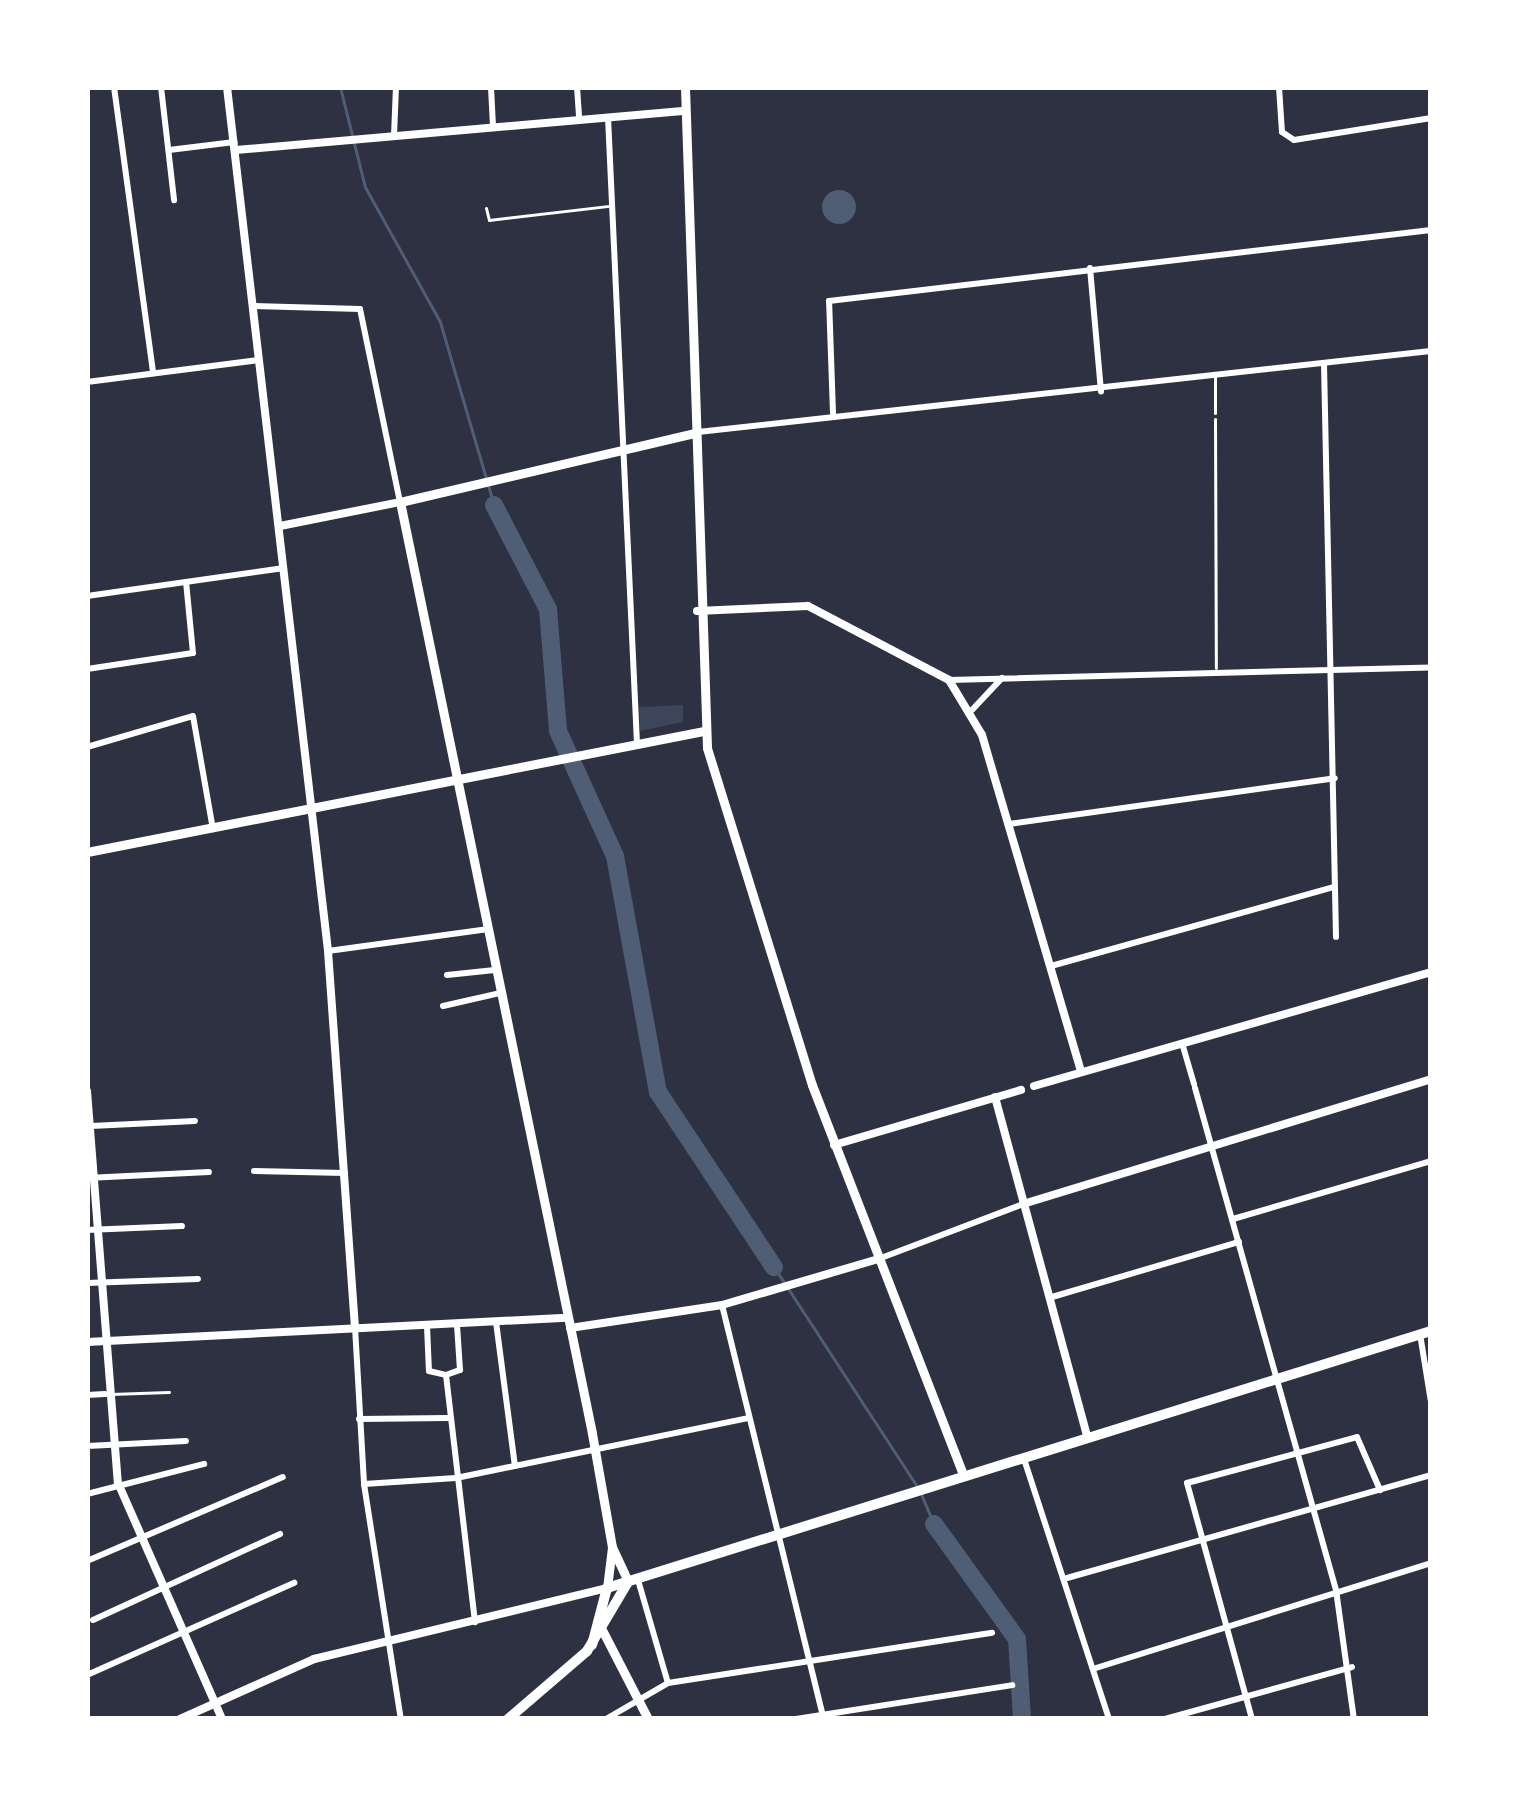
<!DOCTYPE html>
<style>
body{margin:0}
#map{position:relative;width:1518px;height:1806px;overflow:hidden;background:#2d3142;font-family:"PT Sans",sans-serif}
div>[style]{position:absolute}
.green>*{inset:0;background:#3c4559}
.water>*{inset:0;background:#4f5d75}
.round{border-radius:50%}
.stream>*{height:3px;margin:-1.5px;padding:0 1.5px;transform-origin:1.5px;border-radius:1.5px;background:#4f5d75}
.river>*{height:18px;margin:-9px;padding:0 9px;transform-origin:9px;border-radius:9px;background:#4f5d75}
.service>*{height:3px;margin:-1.5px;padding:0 1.5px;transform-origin:1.5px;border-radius:1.5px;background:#fff}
.minor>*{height:6px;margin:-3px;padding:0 3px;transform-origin:3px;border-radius:3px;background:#fff}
.tertiary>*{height:8px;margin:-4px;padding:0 4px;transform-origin:4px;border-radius:4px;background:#fff}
.secondary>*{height:9px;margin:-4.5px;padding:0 4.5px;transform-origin:4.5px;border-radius:4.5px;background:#fff}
.primary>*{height:10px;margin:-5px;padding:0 5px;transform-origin:5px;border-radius:5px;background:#fff}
span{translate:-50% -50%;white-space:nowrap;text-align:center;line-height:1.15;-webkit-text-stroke:12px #fff;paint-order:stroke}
.frame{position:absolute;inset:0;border:90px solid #fff;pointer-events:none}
</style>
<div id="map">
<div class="green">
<i style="clip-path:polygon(683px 705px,683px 722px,640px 731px,639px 707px)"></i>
</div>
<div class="water">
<i class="round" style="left:822px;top:190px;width:34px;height:34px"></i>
</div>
<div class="stream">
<i style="left:340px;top:87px;width:103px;rotate:76deg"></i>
<i style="left:365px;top:187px;width:154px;rotate:60.9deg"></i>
<i style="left:440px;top:322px;width:191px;rotate:73.6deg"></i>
<i style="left:774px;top:1267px;width:262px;rotate:56.9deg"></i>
<i style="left:921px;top:1494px;width:33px;rotate:67deg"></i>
</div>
<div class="river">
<i style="left:494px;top:505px;width:117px;rotate:62.6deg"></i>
<i style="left:548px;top:609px;width:122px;rotate:85.3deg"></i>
<i style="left:558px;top:731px;width:137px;rotate:65.5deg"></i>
<i style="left:615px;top:856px;width:240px;rotate:79.7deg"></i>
<i style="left:658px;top:1092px;width:210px;rotate:56.5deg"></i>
<i style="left:934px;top:1524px;width:142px;rotate:54.2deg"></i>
<i style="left:1017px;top:1639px;width:80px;rotate:86.4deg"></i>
</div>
<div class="service">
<i style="left:486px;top:208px;width:12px;rotate:76deg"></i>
<i style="left:489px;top:220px;width:121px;rotate:-6.7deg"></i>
<i style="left:1215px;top:413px;width:36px;rotate:-90deg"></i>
<i style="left:1215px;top:419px;width:249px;rotate:89.8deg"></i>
<i style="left:111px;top:1394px;width:58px;rotate:-2deg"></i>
</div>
<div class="minor">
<i style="left:114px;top:87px;width:289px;rotate:82.2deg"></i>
<i style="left:161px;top:87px;width:114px;rotate:83.4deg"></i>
<i style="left:491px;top:87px;width:40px;rotate:87.1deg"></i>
<i style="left:577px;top:87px;width:31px;rotate:86deg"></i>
<i style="left:1279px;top:87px;width:45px;rotate:86.2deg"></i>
<i style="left:1282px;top:132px;width:14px;rotate:34deg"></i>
<i style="left:1294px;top:140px;width:139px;rotate:-9.1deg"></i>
<i style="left:608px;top:117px;width:627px;rotate:87.35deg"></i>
<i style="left:394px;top:136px;width:49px;rotate:-87.7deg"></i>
<i style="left:169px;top:150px;width:66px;rotate:-6.9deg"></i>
<i style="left:1090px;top:268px;width:124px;rotate:84.9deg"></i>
<i style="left:253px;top:306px;width:107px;rotate:1.6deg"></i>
<i style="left:360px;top:309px;width:197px;rotate:78.3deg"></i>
<i style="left:1324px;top:364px;width:573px;rotate:88.8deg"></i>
<i style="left:87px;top:382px;width:173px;rotate:-7.3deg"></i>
<i style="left:833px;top:413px;width:112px;rotate:-92deg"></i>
<i style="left:829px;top:301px;width:606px;rotate:-6.73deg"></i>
<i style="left:698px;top:432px;width:737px;rotate:-6.31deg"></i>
<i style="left:87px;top:596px;width:199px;rotate:-8.1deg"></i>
<i style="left:87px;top:669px;width:107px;rotate:-8.6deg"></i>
<i style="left:193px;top:653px;width:71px;rotate:-95.6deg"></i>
<i style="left:949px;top:680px;width:482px;rotate:-1.5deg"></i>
<i style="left:972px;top:710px;width:44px;rotate:-46.8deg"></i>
<i style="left:87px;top:747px;width:110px;rotate:-16.3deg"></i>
<i style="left:193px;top:716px;width:115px;rotate:80deg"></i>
<i style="left:1009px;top:824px;width:329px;rotate:-8deg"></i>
<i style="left:328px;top:951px;width:162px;rotate:-7.8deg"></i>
<i style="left:1051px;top:966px;width:294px;rotate:-15.6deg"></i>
<i style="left:447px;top:975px;width:48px;rotate:-5.9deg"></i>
<i style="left:443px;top:1006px;width:58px;rotate:-12.8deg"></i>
<i style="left:1182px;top:1043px;width:43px;rotate:73.7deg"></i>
<i style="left:1195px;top:1088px;width:521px;rotate:74.31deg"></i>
<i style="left:1336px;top:1590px;width:130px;rotate:82.1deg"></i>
<i style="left:91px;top:1126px;width:104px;rotate:-2.8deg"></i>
<i style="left:254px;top:1171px;width:91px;rotate:1.3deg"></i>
<i style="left:87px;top:1178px;width:122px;rotate:-2.8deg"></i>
<i style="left:1233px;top:1219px;width:206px;rotate:-16.3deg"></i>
<i style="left:87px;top:1230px;width:95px;rotate:-2.4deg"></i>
<i style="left:881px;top:1258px;width:152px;rotate:-20.8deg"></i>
<i style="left:87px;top:1283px;width:111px;rotate:-2.1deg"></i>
<i style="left:1052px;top:1297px;width:195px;rotate:-16.4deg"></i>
<i style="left:722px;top:1305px;width:426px;rotate:76.2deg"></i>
<i style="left:496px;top:1322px;width:145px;rotate:82.5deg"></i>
<i style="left:427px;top:1326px;width:45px;rotate:87.5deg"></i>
<i style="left:429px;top:1371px;width:17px;rotate:13deg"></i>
<i style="left:446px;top:1375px;width:15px;rotate:-20deg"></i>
<i style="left:460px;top:1370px;width:45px;rotate:-93.8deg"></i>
<i style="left:355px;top:1327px;width:157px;rotate:86.7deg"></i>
<i style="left:364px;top:1484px;width:238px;rotate:81.1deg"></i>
<i style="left:1420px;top:1334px;width:69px;rotate:80.8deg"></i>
<i style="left:446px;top:1375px;width:249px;rotate:83.3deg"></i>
<i style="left:87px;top:1395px;width:18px;rotate:-3deg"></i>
<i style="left:359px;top:1419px;width:89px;rotate:-0.6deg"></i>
<i style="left:87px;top:1446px;width:99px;rotate:-2.9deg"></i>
<i style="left:1024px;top:1459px;width:274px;rotate:71.9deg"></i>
<i style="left:364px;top:1484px;width:92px;rotate:-3.7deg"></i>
<i style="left:456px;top:1478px;width:298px;rotate:-11.6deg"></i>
<i style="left:87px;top:1494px;width:121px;rotate:-14.4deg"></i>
<i style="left:87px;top:1561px;width:213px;rotate:-23.2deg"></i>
<i style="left:1067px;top:1578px;width:378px;rotate:-15.8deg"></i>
<i style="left:638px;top:1580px;width:107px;rotate:73.8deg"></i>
<i style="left:93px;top:1620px;width:206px;rotate:-24.7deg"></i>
<i style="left:1096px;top:1668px;width:351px;rotate:-17.4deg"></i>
<i style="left:87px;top:1675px;width:227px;rotate:-24deg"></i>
<i style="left:606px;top:1719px;width:72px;rotate:-30.1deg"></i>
<i style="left:668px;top:1683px;width:328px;rotate:-8.8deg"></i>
<i style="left:796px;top:1719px;width:219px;rotate:-8.9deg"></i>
<i style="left:1165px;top:1719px;width:194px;rotate:-15.5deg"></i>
<i style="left:1252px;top:1719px;width:245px;rotate:-105.4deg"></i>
<i style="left:1187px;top:1483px;width:176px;rotate:-15.1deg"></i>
<i style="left:1357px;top:1437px;width:58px;rotate:66.5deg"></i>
</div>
<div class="tertiary">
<i style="left:227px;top:87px;width:870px;rotate:83.33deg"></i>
<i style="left:328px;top:951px;width:377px;rotate:85.9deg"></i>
<i style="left:236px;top:150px;width:451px;rotate:-5deg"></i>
<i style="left:280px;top:526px;width:122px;rotate:-11.3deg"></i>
<i style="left:697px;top:611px;width:111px;rotate:-2.6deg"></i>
<i style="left:808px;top:606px;width:159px;rotate:27.7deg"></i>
<i style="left:949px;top:680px;width:64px;rotate:59deg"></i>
<i style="left:982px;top:735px;width:351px;rotate:73.6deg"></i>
<i style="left:1034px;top:1086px;width:413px;rotate:-16deg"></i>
<i style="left:87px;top:1091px;width:393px;rotate:85.5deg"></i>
<i style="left:118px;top:1483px;width:258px;rotate:66.2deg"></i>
<i style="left:995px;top:1097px;width:351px;rotate:74.8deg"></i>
<i style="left:834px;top:1145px;width:195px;rotate:-16.4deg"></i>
<i style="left:1023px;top:1204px;width:427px;rotate:-17deg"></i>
<i style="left:570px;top:1328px;width:154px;rotate:-8.6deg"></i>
<i style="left:722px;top:1305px;width:163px;rotate:-16.4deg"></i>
<i style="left:87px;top:1342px;width:480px;rotate:-2.9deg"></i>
<i style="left:180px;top:1719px;width:147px;rotate:-24.1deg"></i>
<i style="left:314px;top:1659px;width:301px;rotate:-13.6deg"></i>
</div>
<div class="secondary">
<i style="left:685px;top:87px;width:661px;rotate:88.09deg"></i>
<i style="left:707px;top:748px;width:353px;rotate:72.7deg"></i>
<i style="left:812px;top:1085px;width:417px;rotate:68.8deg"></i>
<i style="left:87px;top:852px;width:629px;rotate:-11.1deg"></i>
<i style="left:612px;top:1547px;width:38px;rotate:65deg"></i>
<i style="left:607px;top:1588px;width:41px;rotate:-83deg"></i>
<i style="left:612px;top:1547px;width:116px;rotate:-100deg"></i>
<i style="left:592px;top:1433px;width:951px;rotate:-101.65deg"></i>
<i style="left:400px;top:502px;width:302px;rotate:-13.2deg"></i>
<i style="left:598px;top:1622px;width:109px;rotate:62.7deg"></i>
</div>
<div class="primary">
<i style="left:592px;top:1645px;width:59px;rotate:-75.3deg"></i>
<i style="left:607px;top:1588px;width:863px;rotate:-17.32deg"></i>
<i style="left:508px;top:1719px;width:104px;rotate:-40.7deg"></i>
<i style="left:587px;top:1651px;width:80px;rotate:-59.3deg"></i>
</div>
<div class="frame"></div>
</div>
